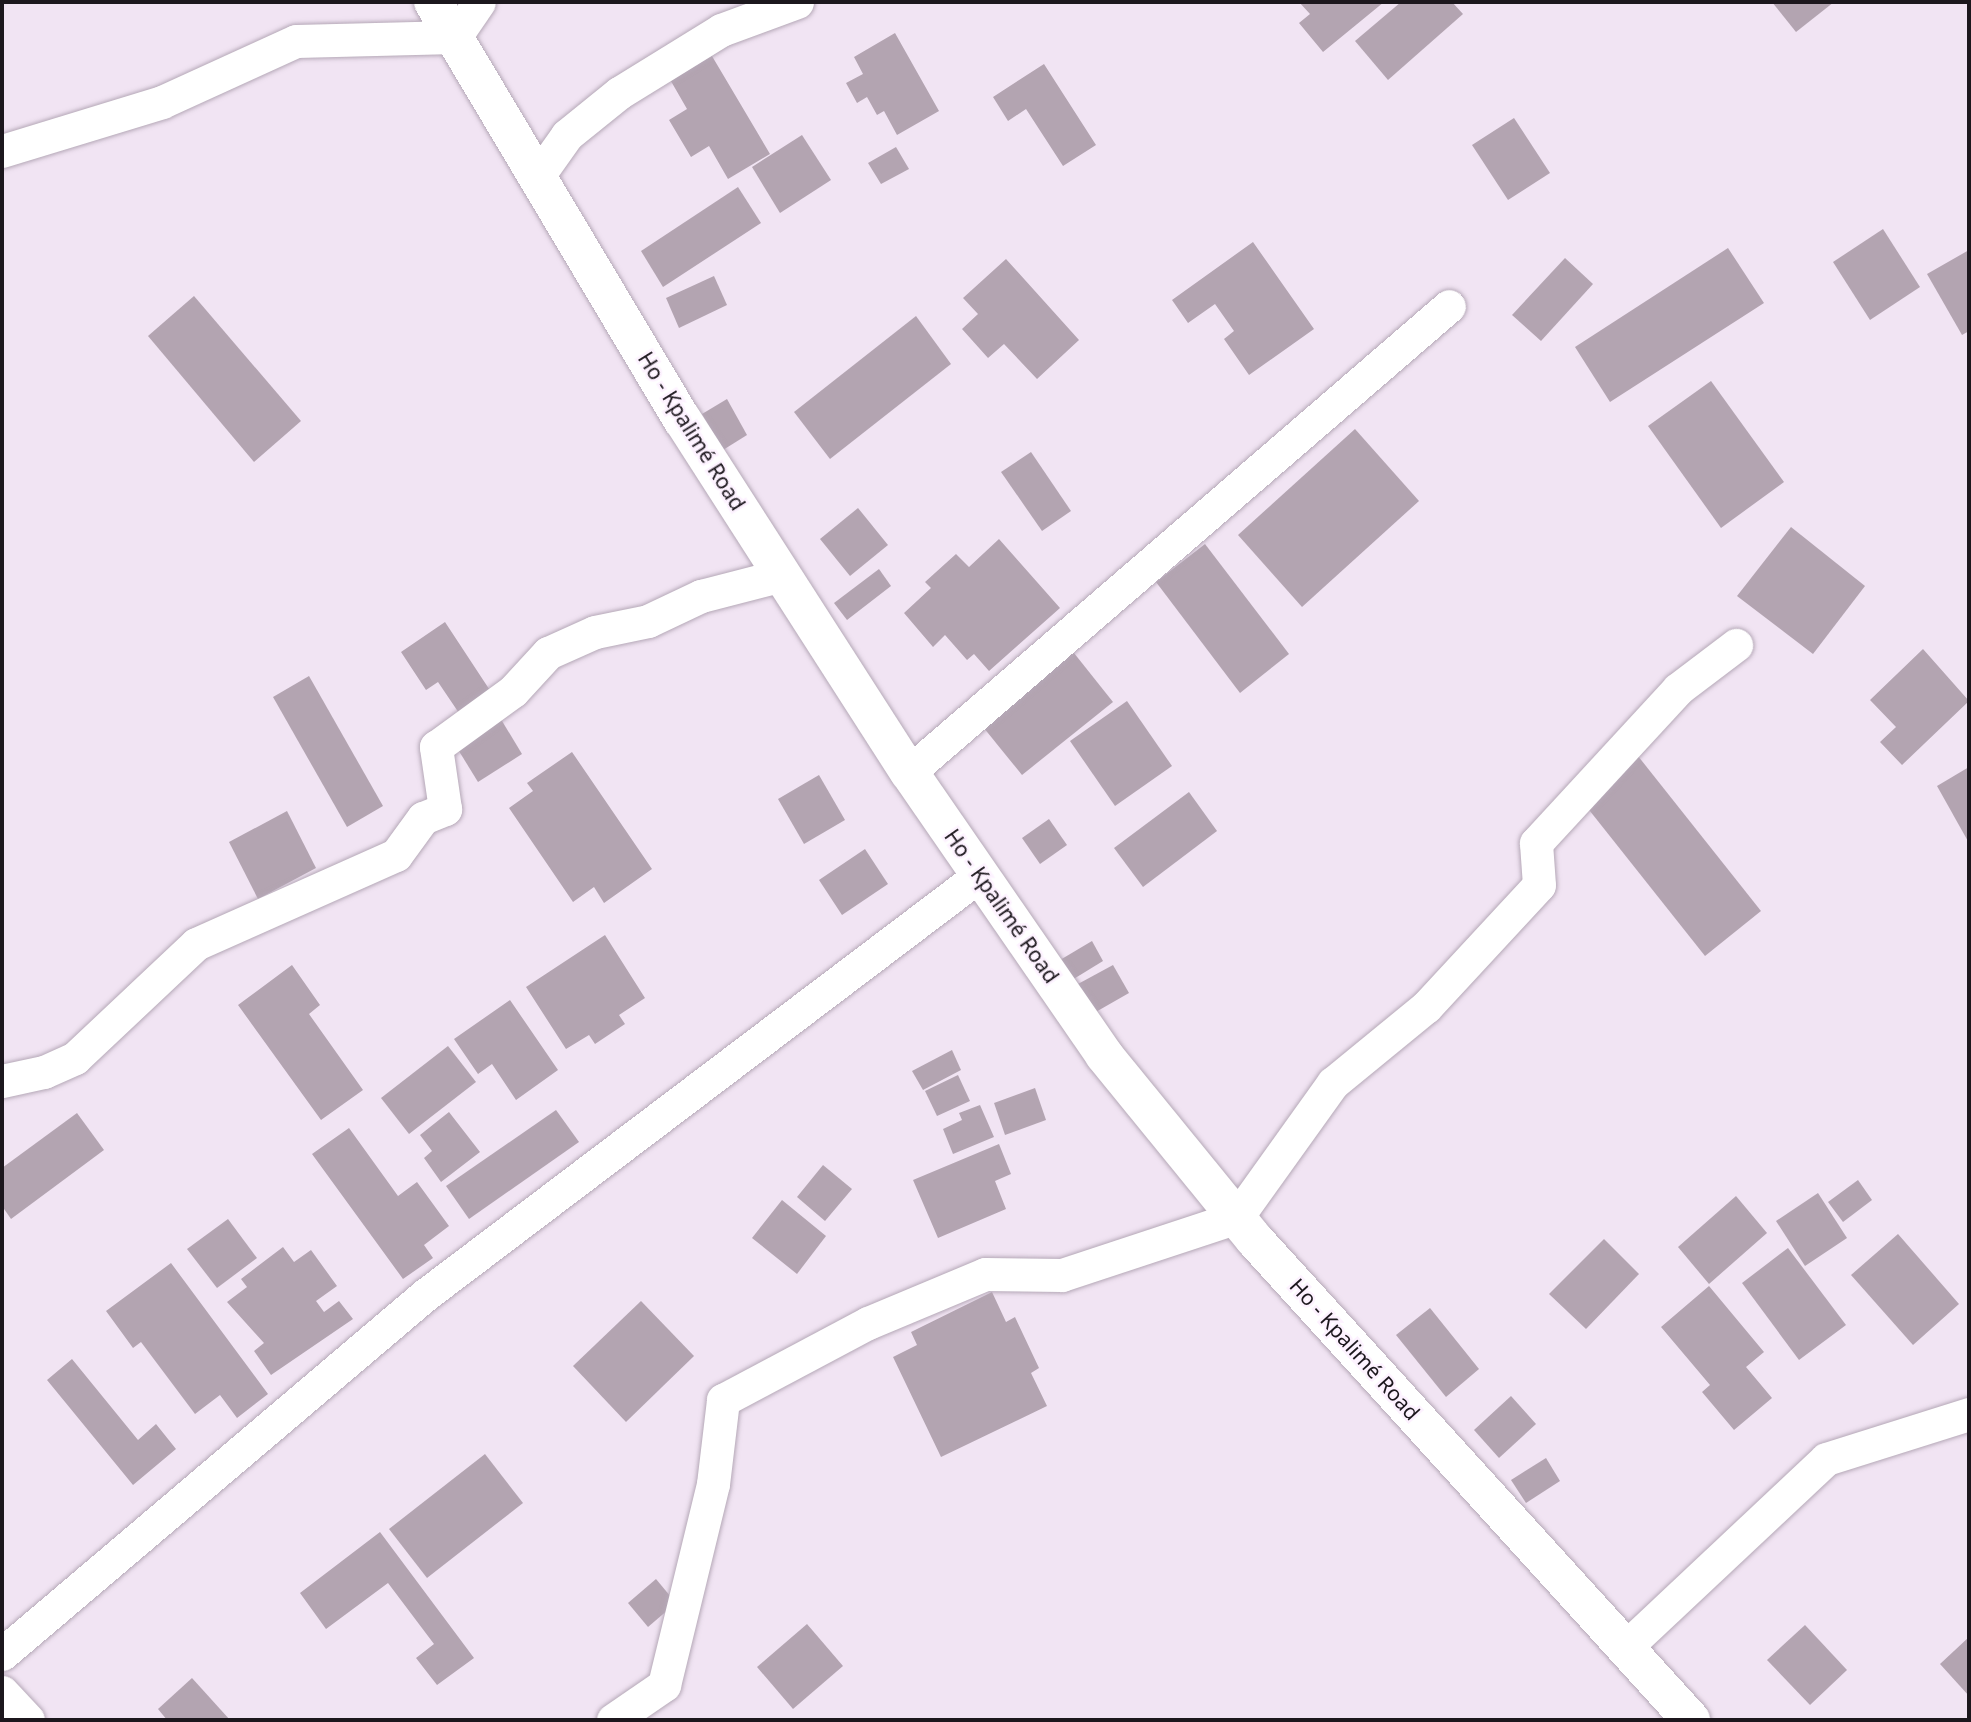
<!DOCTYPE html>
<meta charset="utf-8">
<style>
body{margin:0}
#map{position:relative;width:1971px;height:1722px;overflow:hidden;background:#f1e4f3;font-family:"Noto Sans",sans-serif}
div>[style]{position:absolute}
.building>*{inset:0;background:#b3a4b1}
.roads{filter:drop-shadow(0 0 2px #b5a8b7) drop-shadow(0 0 2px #b5a8b7)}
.street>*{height:33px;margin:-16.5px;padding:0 16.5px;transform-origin:16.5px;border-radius:16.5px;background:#fff}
.secondary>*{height:38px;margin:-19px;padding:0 19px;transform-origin:19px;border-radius:19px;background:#fff}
span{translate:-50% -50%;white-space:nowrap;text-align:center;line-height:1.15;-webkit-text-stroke:5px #fdf2ff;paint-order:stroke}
.street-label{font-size:21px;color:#1c171d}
.frame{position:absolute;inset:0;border:4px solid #1c171d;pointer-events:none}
</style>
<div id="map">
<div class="building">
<i style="clip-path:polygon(1299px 2px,1384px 2px,1323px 52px,1299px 23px,1310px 14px)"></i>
<i style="clip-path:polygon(1401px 2px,1452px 2px,1463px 14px,1388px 80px,1355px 41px)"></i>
<i style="clip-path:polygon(1772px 2px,1834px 2px,1796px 32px)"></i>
<i style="clip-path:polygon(895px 33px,939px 111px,897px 135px,884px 111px,877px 115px,867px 97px,857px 103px,846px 83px,863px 74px,854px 57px)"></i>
<i style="clip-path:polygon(709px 51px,770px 154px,728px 179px,709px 146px,691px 157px,669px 120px,687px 109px,668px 76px)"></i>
<i style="clip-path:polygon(1044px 64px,1096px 145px,1063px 166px,1026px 109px,1008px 121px,993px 97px)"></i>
<i style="clip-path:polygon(1514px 118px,1550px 173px,1508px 200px,1472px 145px)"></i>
<i style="clip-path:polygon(802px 135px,831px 180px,780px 213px,752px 167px)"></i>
<i style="clip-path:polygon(896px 147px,909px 169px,881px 184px,868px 163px)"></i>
<i style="clip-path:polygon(738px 187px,761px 223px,663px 287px,641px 251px)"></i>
<i style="clip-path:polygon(1883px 229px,1920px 287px,1870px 320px,1833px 262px)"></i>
<i style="clip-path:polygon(1253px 242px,1314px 329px,1249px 375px,1224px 339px,1234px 331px,1215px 304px,1188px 323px,1172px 300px)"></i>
<i style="clip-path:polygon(1728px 248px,1764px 303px,1610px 402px,1575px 347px)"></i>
<i style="clip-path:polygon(1969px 250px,1969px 331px,1962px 335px,1927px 274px)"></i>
<i style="clip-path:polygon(1565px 258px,1593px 284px,1541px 341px,1512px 315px)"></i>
<i style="clip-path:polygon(1006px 259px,1079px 340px,1037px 379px,1004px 344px,988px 358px,962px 329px,978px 314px,963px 298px)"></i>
<i style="clip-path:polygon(714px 276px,727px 305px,679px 328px,666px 298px)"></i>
<i style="clip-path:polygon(194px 296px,301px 421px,254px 462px,148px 336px)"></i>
<i style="clip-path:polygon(916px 316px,951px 364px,830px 459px,794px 412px)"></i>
<i style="clip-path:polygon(1711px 381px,1784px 482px,1721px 528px,1648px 426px)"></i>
<i style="clip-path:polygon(727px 399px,747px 435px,723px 450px,702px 414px)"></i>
<i style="clip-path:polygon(1355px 429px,1419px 501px,1302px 607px,1238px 535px)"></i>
<i style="clip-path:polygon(1031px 452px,1071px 511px,1042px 531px,1001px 472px)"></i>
<i style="clip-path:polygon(858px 508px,888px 545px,850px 576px,820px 539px)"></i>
<i style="clip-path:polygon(1791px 527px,1865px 586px,1813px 654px,1737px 596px)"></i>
<i style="clip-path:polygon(999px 539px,1060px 608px,989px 671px,974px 654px,967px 660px,945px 635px,933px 647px,904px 613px,931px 588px,925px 582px,956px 554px,969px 567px)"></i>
<i style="clip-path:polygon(1205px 544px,1289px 654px,1240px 693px,1156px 582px)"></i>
<i style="clip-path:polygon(879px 569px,891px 586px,847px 620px,834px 603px)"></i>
<i style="clip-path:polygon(445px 622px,495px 698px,463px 719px,438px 682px,426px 690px,401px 652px)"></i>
<i style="clip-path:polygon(1070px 648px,1113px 702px,1022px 775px,979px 722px)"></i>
<i style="clip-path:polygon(1923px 649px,1969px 701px,1902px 765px,1880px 742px,1896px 727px,1870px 700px)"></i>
<i style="clip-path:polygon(309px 676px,383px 806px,347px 827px,273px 697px)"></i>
<i style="clip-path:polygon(1127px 701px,1172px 766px,1115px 806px,1070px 741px)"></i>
<i style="clip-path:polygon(499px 716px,522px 754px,478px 782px,454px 743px)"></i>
<i style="clip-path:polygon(572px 752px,652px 869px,604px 903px,594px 887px,573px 902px,509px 808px,533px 791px,527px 783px)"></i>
<i style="clip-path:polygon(1638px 756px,1761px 911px,1705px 956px,1582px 801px)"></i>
<i style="clip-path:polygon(1969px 767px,1969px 843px,1937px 786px)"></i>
<i style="clip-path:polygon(819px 775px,845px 820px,804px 844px,778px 799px)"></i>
<i style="clip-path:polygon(1189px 792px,1217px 831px,1143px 887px,1114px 848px)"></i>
<i style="clip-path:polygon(287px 811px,316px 868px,258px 899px,229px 842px)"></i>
<i style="clip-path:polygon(1049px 819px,1067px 845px,1040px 864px,1022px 838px)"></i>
<i style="clip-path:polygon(865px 849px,888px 884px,842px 915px,819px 880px)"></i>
<i style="clip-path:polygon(605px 935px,645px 998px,619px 1015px,625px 1024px,595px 1044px,589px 1035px,566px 1049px,526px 987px)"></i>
<i style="clip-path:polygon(1092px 941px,1103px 961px,1072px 980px,1060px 960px)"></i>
<i style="clip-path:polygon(292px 965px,320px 1005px,309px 1014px,363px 1090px,321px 1120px,238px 1005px)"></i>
<i style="clip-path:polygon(1113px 965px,1129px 993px,1094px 1013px,1078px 984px)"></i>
<i style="clip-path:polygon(510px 1000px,558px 1070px,516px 1100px,492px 1064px,478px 1074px,454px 1039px)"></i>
<i style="clip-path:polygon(448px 1046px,476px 1082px,409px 1134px,381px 1098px)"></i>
<i style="clip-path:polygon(952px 1050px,961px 1070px,923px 1090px,912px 1071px)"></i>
<i style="clip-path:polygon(958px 1075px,970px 1101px,937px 1116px,925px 1091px)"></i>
<i style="clip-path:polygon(1035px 1088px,1046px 1120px,1005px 1135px,994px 1103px)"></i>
<i style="clip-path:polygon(980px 1105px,994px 1137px,953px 1154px,943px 1129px,962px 1120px,959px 1113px)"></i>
<i style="clip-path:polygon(556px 1110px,579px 1142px,469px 1219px,446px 1186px)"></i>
<i style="clip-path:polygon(449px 1112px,480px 1152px,441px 1182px,424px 1158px,432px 1151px,420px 1135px)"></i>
<i style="clip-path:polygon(77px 1113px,104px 1150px,11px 1219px,2px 1206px,2px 1168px)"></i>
<i style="clip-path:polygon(349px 1128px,398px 1196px,417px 1182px,449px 1226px,424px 1245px,433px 1258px,403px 1279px,312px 1154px)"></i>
<i style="clip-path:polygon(999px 1144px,1011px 1174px,995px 1181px,1006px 1209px,938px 1238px,913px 1180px)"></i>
<i style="clip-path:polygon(823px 1165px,852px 1189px,825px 1221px,797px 1197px)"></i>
<i style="clip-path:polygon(1858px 1180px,1872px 1200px,1843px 1222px,1828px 1202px)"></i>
<i style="clip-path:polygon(1818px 1193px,1847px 1238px,1805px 1266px,1776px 1221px)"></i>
<i style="clip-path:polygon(1736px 1196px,1767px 1233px,1709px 1284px,1678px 1247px)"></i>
<i style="clip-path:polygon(782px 1200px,826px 1236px,797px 1274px,752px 1238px)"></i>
<i style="clip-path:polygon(228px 1219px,257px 1258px,217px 1288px,187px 1249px)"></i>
<i style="clip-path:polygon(1898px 1234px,1959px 1304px,1913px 1345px,1851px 1275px)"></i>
<i style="clip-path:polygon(1604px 1239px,1639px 1274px,1586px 1329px,1549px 1294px)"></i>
<i style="clip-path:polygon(283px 1247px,294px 1262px,311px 1250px,337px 1286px,316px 1301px,324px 1312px,339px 1301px,353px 1319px,271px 1375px,254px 1351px,264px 1343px,227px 1302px,247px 1287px,241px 1279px)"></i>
<i style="clip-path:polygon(1788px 1248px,1846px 1325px,1799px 1360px,1742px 1283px)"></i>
<i style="clip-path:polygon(171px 1263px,268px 1394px,237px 1418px,220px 1395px,195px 1414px,141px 1342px,133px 1348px,106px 1311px)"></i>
<i style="clip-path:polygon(1709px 1286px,1764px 1352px,1746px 1367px,1772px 1398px,1734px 1430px,1702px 1392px,1710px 1385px,1661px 1327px)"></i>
<i style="clip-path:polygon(992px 1292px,1006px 1322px,1015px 1317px,1039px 1368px,1031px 1373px,1047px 1406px,941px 1457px,893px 1357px,917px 1345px,911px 1332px)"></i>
<i style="clip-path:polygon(641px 1301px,694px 1356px,626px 1422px,573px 1366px)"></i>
<i style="clip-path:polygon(1430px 1308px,1479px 1369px,1446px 1397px,1396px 1335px)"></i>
<i style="clip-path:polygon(72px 1359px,138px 1440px,156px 1424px,176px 1449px,133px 1485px,47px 1380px)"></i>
<i style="clip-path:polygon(1511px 1396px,1536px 1424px,1499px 1458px,1474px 1430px)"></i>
<i style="clip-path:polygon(485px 1454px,523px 1503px,427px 1578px,389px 1529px)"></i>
<i style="clip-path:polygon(1546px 1458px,1560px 1481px,1526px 1503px,1511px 1480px)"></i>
<i style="clip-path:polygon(380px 1532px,474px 1658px,437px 1685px,416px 1658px,434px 1644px,388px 1583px,326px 1629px,300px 1593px)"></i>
<i style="clip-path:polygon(656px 1579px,676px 1603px,648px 1627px,628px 1603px)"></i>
<i style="clip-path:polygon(807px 1624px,843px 1666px,793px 1709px,757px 1667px)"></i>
<i style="clip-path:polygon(1805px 1625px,1847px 1670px,1810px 1705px,1767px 1660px)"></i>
<i style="clip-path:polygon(1969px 1637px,1969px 1696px,1940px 1664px)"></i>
<i style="clip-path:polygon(192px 1678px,230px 1720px,167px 1720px,158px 1709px)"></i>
</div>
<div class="roads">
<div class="street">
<i style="left:2px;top:151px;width:167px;rotate:-17deg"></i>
<i style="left:162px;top:102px;width:147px;rotate:-24.5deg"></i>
<i style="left:296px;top:41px;width:159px;rotate:-1.4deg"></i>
<i style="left:455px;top:37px;width:42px;rotate:-55.6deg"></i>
<i style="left:538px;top:176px;width:50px;rotate:-54.7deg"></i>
<i style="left:567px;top:135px;width:67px;rotate:-38.9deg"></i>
<i style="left:619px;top:93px;width:120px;rotate:-31.7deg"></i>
<i style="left:721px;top:30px;width:81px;rotate:-20.2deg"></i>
<i style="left:909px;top:772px;width:713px;rotate:-40.79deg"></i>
<i style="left:2px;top:1081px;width:43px;rotate:-12.1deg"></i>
<i style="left:44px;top:1072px;width:34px;rotate:-24deg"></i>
<i style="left:75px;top:1058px;width:166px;rotate:-43.3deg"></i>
<i style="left:196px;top:944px;width:219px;rotate:-24deg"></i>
<i style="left:396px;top:855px;width:46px;rotate:-53.9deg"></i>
<i style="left:423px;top:818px;width:24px;rotate:-22deg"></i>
<i style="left:445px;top:809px;width:63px;rotate:-98.3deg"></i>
<i style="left:436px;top:747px;width:95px;rotate:-36deg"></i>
<i style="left:513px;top:691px;width:52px;rotate:-47.4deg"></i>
<i style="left:548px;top:653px;width:51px;rotate:-24.1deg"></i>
<i style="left:595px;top:632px;width:54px;rotate:-11.7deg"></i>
<i style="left:648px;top:621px;width:59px;rotate:-25.3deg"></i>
<i style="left:701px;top:596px;width:84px;rotate:-14.5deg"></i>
<i style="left:1626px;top:1647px;width:274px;rotate:-43.2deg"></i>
<i style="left:1826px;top:1459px;width:150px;rotate:-17.5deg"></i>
<i style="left:2px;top:1654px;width:555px;rotate:-40.32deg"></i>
<i style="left:425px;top:1295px;width:696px;rotate:-37.12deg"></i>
<i style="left:2px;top:1692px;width:38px;rotate:47deg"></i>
<i style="left:613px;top:1720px;width:62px;rotate:-34.5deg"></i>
<i style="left:664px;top:1685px;width:207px;rotate:-76.3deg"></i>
<i style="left:713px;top:1484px;width:85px;rotate:-83.2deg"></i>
<i style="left:723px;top:1400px;width:164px;rotate:-28deg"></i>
<i style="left:868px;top:1323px;width:127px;rotate:-22.7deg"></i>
<i style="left:985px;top:1274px;width:77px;rotate:0.7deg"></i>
<i style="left:1062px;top:1275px;width:184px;rotate:-18.3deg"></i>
<i style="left:1237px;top:1217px;width:165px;rotate:-54.4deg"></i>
<i style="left:1333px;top:1083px;width:120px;rotate:-39.3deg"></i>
<i style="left:1426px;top:1007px;width:166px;rotate:-47.2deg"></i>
<i style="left:1539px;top:885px;width:42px;rotate:-94.1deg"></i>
<i style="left:1536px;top:843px;width:209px;rotate:-47.3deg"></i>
<i style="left:1678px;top:689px;width:73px;rotate:-37.2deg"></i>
</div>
<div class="secondary">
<i style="left:433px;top:2px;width:486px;rotate:59.2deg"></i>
<i style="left:682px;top:419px;width:420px;rotate:57.3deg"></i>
<i style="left:909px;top:772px;width:344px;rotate:55.4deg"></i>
<i style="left:1104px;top:1055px;width:237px;rotate:50.8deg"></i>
<i style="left:1254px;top:1239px;width:650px;rotate:47.74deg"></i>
</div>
</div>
<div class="street-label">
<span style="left:692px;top:431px;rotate:58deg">Ho - Kpalimé Road</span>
<span style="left:1002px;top:906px;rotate:55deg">Ho - Kpalimé Road</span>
<span style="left:1355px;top:1349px;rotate:48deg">Ho - Kpalimé Road</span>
</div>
<div class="frame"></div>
</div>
